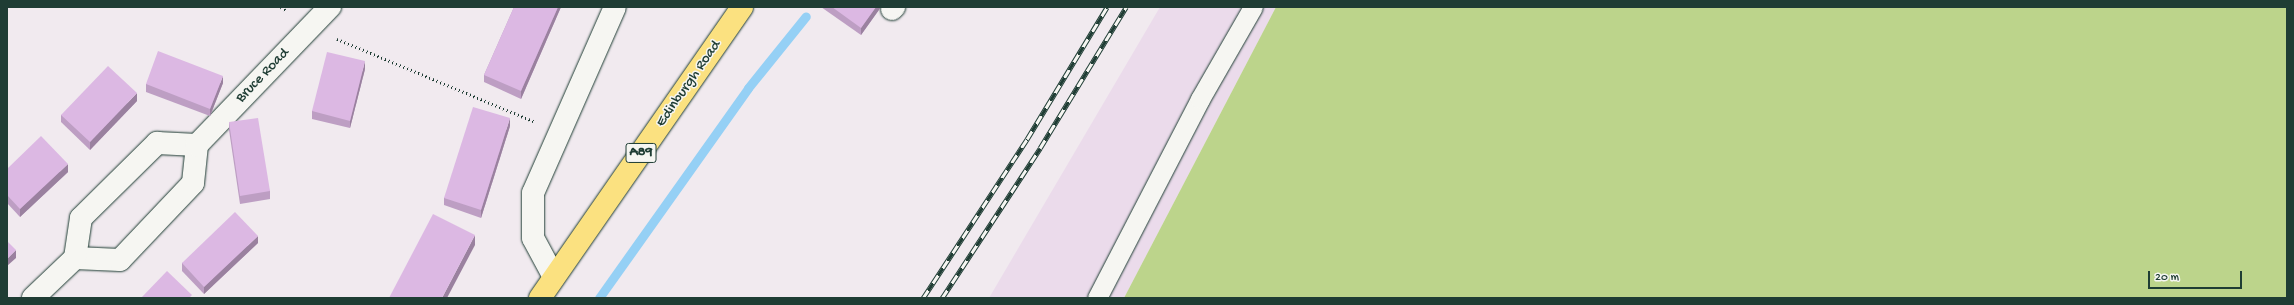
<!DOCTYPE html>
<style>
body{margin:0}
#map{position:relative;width:2294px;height:305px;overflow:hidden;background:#f1eaef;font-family:"Gochi Hand",sans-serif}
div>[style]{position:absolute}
.built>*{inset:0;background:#ebdbeb}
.green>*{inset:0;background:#bcd48b}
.stream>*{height:9px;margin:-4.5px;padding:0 4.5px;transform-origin:4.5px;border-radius:4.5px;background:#95d0f5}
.path>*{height:2.5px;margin-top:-1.25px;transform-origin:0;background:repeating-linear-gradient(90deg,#1f3d34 0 1px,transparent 0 4px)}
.roads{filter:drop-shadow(0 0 1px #1f3d34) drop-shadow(0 0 1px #1f3d34)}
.lane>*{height:19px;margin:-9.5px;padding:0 9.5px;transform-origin:9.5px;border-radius:9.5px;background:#f6f6f2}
.street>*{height:22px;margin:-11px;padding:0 11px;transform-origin:11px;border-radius:11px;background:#f6f6f2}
.primary>*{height:22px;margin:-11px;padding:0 11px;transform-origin:11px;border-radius:11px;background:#fbe180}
.rail>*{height:4.5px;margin-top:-2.25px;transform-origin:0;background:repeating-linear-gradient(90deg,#f6f6f2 0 9px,#1f3d34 0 18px);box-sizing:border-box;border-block:1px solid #1f3d34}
.wall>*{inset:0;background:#bd9ec3}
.shaded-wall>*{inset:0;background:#9a819f}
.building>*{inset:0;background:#dcb8e3}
span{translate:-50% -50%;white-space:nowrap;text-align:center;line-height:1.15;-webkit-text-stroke:3px #f6f6f2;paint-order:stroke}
.shield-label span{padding:1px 3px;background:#f6f6f2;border:1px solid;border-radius:3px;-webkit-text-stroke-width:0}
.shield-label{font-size:14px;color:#1f3d34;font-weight:700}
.street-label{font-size:15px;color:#1f3d34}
.frame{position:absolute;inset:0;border:8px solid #1f3d34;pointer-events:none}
.scale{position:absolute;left:2148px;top:271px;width:94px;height:18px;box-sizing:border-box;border:2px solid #1f3d34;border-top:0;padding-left:5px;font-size:12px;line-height:14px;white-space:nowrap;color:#1f3d34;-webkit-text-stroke:3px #f6f6f2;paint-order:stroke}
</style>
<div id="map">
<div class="built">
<i style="clip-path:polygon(1160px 7px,1276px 7px,1124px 298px,989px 298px)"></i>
</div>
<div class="green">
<i style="clip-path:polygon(1276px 7px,2287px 7px,2287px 298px,1124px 298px)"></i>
</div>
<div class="stream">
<i style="left:599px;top:298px;width:257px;rotate:-54.6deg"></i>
<i style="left:748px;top:88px;width:92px;rotate:-51.1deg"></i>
</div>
<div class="path">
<i style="left:281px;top:7px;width:7px;rotate:34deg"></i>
<i style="left:337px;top:39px;width:215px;rotate:22.7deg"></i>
</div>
<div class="roads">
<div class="lane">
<i style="left:1097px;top:298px;width:224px;rotate:-62.6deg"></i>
<i style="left:1200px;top:99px;width:106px;rotate:-60.1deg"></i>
</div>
<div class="street">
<i style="left:892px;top:9px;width:3px;rotate:-45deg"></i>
<i style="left:75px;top:258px;width:45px;rotate:2.5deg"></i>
<i style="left:120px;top:260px;width:106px;rotate:-46.5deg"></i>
<i style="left:193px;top:183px;width:38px;rotate:-84deg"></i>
<i style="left:554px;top:277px;width:44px;rotate:-118.3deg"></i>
<i style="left:533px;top:238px;width:45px;rotate:-90deg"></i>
<i style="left:533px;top:193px;width:203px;rotate:-66.2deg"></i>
<i style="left:33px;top:298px;width:58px;rotate:-43.6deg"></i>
<i style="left:75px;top:258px;width:40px;rotate:-81.5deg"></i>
<i style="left:81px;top:218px;width:107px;rotate:-44.6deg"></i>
<i style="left:157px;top:143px;width:40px;rotate:2.9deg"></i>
<i style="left:197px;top:145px;width:192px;rotate:-46.1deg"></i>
</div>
<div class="primary">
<i style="left:540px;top:298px;width:354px;rotate:-55.2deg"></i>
</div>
</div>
<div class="rail">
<i style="left:923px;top:298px;width:190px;rotate:-56.8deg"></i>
<i style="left:1027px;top:139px;width:154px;rotate:-58.8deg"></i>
<i style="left:942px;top:298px;width:179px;rotate:-56.8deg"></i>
<i style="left:1040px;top:148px;width:165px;rotate:-58.6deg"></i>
</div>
<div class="wall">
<i style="clip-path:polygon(514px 7px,561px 7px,521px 99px,484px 82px,484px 75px)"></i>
<i style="clip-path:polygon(821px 7px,881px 7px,861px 35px)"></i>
<i style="clip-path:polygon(365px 69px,350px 128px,312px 119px,312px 111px)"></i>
<i style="clip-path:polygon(223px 83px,210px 116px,146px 92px,146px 84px)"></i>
<i style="clip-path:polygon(137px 101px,90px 150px,61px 122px,61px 115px)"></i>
<i style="clip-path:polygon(229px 122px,270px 191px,270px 199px,240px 204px,229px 130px)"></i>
<i style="clip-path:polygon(510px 126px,481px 218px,444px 205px,444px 198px)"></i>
<i style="clip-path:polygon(7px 169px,68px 172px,20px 217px,7px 203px)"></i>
<i style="clip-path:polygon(258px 243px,204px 294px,182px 271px,182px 263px)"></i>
</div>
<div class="shaded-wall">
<i style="clip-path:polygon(558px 7px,561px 7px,521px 99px,521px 91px)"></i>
<i style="clip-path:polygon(876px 7px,881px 7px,861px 35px,861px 28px)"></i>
<i style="clip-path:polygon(365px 61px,365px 69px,350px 128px,350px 121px)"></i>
<i style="clip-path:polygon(223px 76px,223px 83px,210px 116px,210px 109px)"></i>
<i style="clip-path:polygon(137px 93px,137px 101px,90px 150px,90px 142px)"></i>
<i style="clip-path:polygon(510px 118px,510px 126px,481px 218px,481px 210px)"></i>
<i style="clip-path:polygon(68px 164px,68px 172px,20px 217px,20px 209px)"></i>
<i style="clip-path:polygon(475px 235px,475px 245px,447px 298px,442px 298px)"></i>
<i style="clip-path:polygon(258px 236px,258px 243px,204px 294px,204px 287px)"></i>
<i style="clip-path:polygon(16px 250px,16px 258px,7px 266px,7px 259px)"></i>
</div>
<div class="building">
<i style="clip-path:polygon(514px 7px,558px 7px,521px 91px,484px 75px)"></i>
<i style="clip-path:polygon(832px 7px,876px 7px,861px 28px)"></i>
<i style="clip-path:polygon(158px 51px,223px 76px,210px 109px,146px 84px)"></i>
<i style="clip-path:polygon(327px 52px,365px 61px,350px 121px,312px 111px)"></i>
<i style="clip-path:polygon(108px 66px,137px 93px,90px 142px,61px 115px)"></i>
<i style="clip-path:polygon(473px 107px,510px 118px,481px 210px,444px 198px)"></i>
<i style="clip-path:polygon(258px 118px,270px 191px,240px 196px,229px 122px)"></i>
<i style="clip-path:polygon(41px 136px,68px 164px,20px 209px,7px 195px,7px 169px)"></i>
<i style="clip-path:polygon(235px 212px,258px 236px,204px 287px,182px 263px)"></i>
<i style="clip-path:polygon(433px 214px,475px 235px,442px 298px,389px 298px)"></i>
<i style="clip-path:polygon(7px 241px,16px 250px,7px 259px)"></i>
<i style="clip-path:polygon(167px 271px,192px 295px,189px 298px,141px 298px)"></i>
</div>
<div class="shield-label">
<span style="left:641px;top:153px">A89</span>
</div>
<div class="street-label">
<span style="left:263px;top:76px;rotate:-46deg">Bruce Road</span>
<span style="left:689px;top:84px;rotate:-55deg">Edinburgh Road</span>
</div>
<div class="frame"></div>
<div class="scale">20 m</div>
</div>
